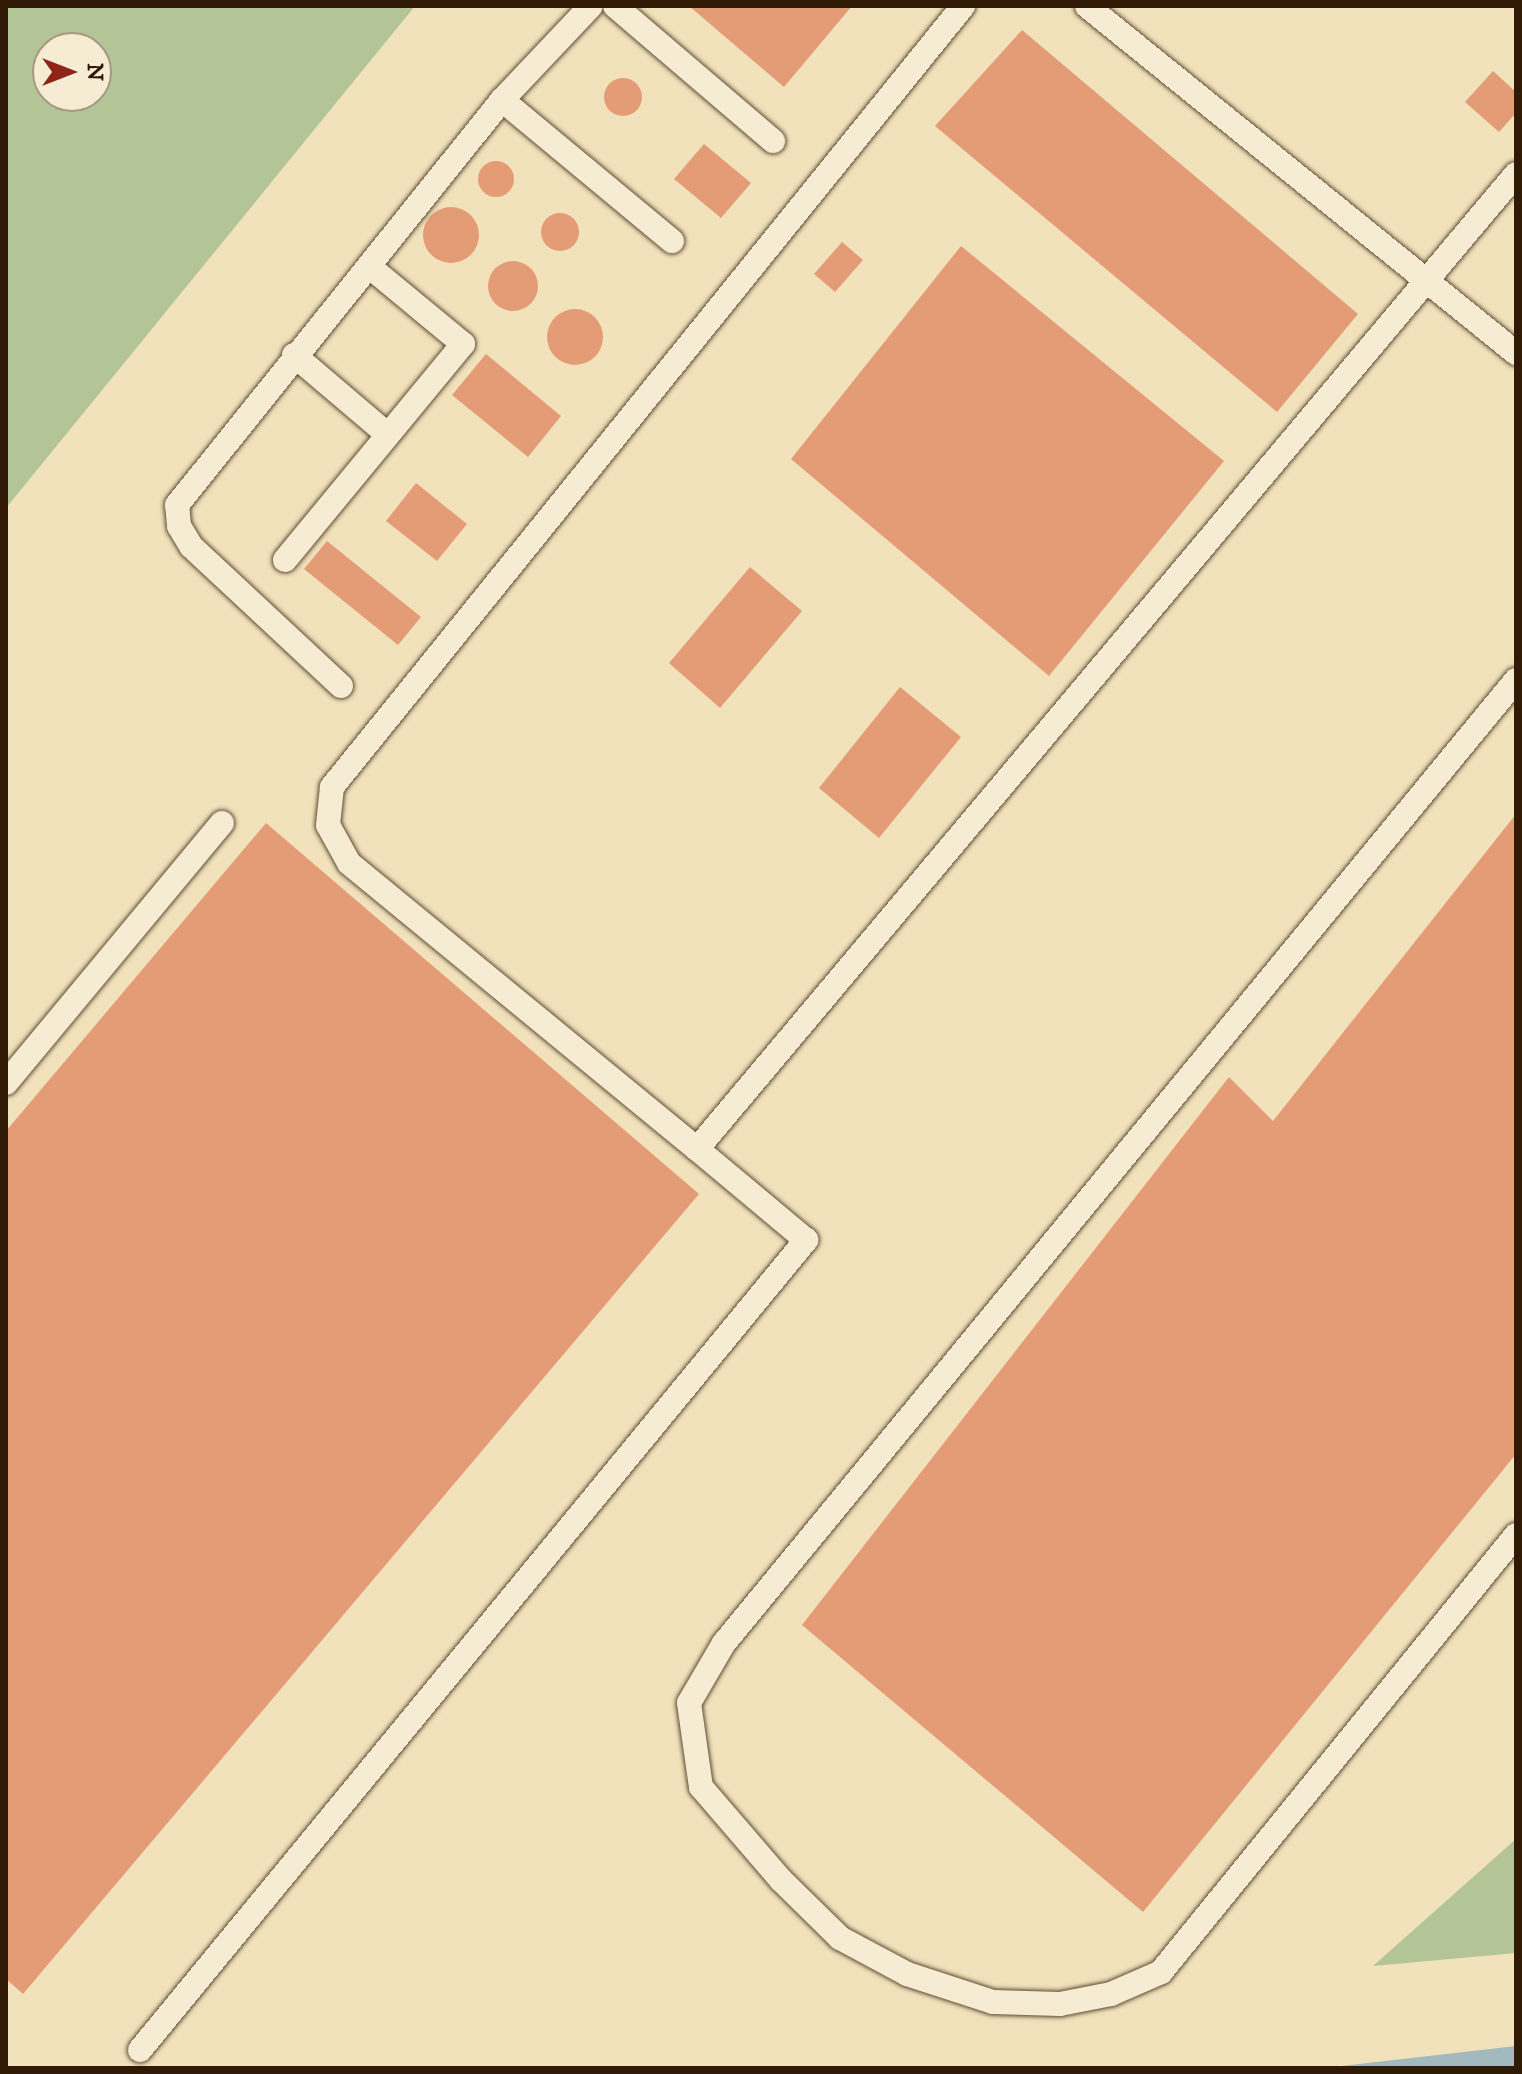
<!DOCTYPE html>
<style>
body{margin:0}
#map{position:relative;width:1522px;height:2074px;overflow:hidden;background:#f1e2bc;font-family:"IM FELL DW Pica",serif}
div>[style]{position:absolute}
.green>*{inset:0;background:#b3c496}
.water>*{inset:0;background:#a2babd}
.building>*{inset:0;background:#e49c76}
.round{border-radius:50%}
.roads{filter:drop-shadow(0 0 2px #614c33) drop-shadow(0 0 2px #614c33)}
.lane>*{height:24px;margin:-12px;padding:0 12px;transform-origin:12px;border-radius:12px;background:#f6ecd3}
span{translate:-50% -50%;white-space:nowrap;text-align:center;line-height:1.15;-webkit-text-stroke:6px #f6ecd3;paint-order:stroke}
.frame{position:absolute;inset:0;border:8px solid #311a05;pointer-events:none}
.north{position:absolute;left:32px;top:32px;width:80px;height:80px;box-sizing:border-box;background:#f6ecd3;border:2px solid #a79881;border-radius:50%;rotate:90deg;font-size:22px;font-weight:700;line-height:32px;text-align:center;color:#311a05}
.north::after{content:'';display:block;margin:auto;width:28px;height:36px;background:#8f2418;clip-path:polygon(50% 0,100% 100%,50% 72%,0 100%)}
</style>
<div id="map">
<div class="green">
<i style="clip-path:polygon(evenodd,6px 6px,415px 6px,6px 508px,6px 6px,48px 48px,96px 48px,96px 96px,48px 96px,48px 48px)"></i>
<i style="clip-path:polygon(1516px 1839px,1516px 1953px,1373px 1966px)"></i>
</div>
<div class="water">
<i style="clip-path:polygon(1516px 2046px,1516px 2068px,1324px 2068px)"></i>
</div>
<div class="building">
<i style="clip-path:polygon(689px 6px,852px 6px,784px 87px)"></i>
<i style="clip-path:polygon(1022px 30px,1358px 314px,1277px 412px,935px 126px)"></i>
<i style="clip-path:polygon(1493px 71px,1516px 92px,1516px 113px,1499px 132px,1465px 102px)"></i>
<i class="round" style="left:604px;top:78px;width:38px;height:38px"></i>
<i style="clip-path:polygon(704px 144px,751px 183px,721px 218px,674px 179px)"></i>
<i class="round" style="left:478px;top:161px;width:36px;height:36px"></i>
<i class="round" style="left:423px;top:207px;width:56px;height:56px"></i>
<i class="round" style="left:541px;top:213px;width:38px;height:38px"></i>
<i style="clip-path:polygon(842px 242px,863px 260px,835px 292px,814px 274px)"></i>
<i style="clip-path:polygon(961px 246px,1224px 461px,1049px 676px,791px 459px)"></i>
<i class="round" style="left:488px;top:261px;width:50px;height:50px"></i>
<i class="round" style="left:547px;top:309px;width:56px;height:56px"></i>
<i style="clip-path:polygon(486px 354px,561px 416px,528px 457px,452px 395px)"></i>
<i style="clip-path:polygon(416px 483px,467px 524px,437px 561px,386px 521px)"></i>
<i style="clip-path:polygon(327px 541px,421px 617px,398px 645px,304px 569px)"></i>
<i style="clip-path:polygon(750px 567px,802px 611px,720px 708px,669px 663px)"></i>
<i style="clip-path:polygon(900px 687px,961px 737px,879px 838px,819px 788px)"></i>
<i style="clip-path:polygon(1516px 814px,1516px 1454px,1143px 1912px,802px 1625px,1229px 1077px,1273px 1121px)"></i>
<i style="clip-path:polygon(266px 823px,699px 1194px,23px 1994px,6px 1979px,6px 1131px)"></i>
</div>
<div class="roads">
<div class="lane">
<i style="left:615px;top:6px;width:208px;rotate:40.5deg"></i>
<i style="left:1087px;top:6px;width:552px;rotate:38.97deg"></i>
<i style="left:502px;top:100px;width:221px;rotate:39.7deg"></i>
<i style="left:294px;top:355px;width:123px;rotate:40.4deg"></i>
<i style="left:285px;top:560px;width:280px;rotate:-50.5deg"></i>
<i style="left:463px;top:344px;width:121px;rotate:-140.4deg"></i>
<i style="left:1516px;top:680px;width:1247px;rotate:129.43deg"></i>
<i style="left:724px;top:1643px;width:69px;rotate:120.3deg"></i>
<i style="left:689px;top:1703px;width:85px;rotate:81.9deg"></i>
<i style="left:701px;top:1787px;width:123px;rotate:49.3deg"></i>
<i style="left:781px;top:1880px;width:83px;rotate:44.5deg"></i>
<i style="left:840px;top:1938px;width:76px;rotate:28.2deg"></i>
<i style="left:907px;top:1974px;width:90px;rotate:18deg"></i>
<i style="left:993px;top:2002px;width:67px;rotate:1.7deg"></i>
<i style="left:1060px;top:2004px;width:52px;rotate:-11.1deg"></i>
<i style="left:1111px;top:1994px;width:55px;rotate:-23.7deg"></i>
<i style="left:1161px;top:1972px;width:563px;rotate:-50.91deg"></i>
<i style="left:341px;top:686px;width:205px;rotate:-137deg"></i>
<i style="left:191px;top:546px;width:23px;rotate:-121deg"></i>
<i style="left:179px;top:526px;width:21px;rotate:-95deg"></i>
<i style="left:177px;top:505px;width:519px;rotate:-51.25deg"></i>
<i style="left:502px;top:100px;width:129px;rotate:-46.6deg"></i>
<i style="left:6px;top:1083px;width:338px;rotate:-50.3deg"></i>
<i style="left:697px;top:1149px;width:450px;rotate:-140.6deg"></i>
<i style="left:349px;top:863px;width:43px;rotate:-118.9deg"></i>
<i style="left:328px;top:825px;width:38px;rotate:-84deg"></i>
<i style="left:332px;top:787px;width:1004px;rotate:-51.06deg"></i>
<i style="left:140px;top:2050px;width:1049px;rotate:-50.57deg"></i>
<i style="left:806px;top:1240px;width:142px;rotate:-140.1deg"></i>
<i style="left:697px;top:1149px;width:1273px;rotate:-49.97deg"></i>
</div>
</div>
<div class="frame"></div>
<div class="north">N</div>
</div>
